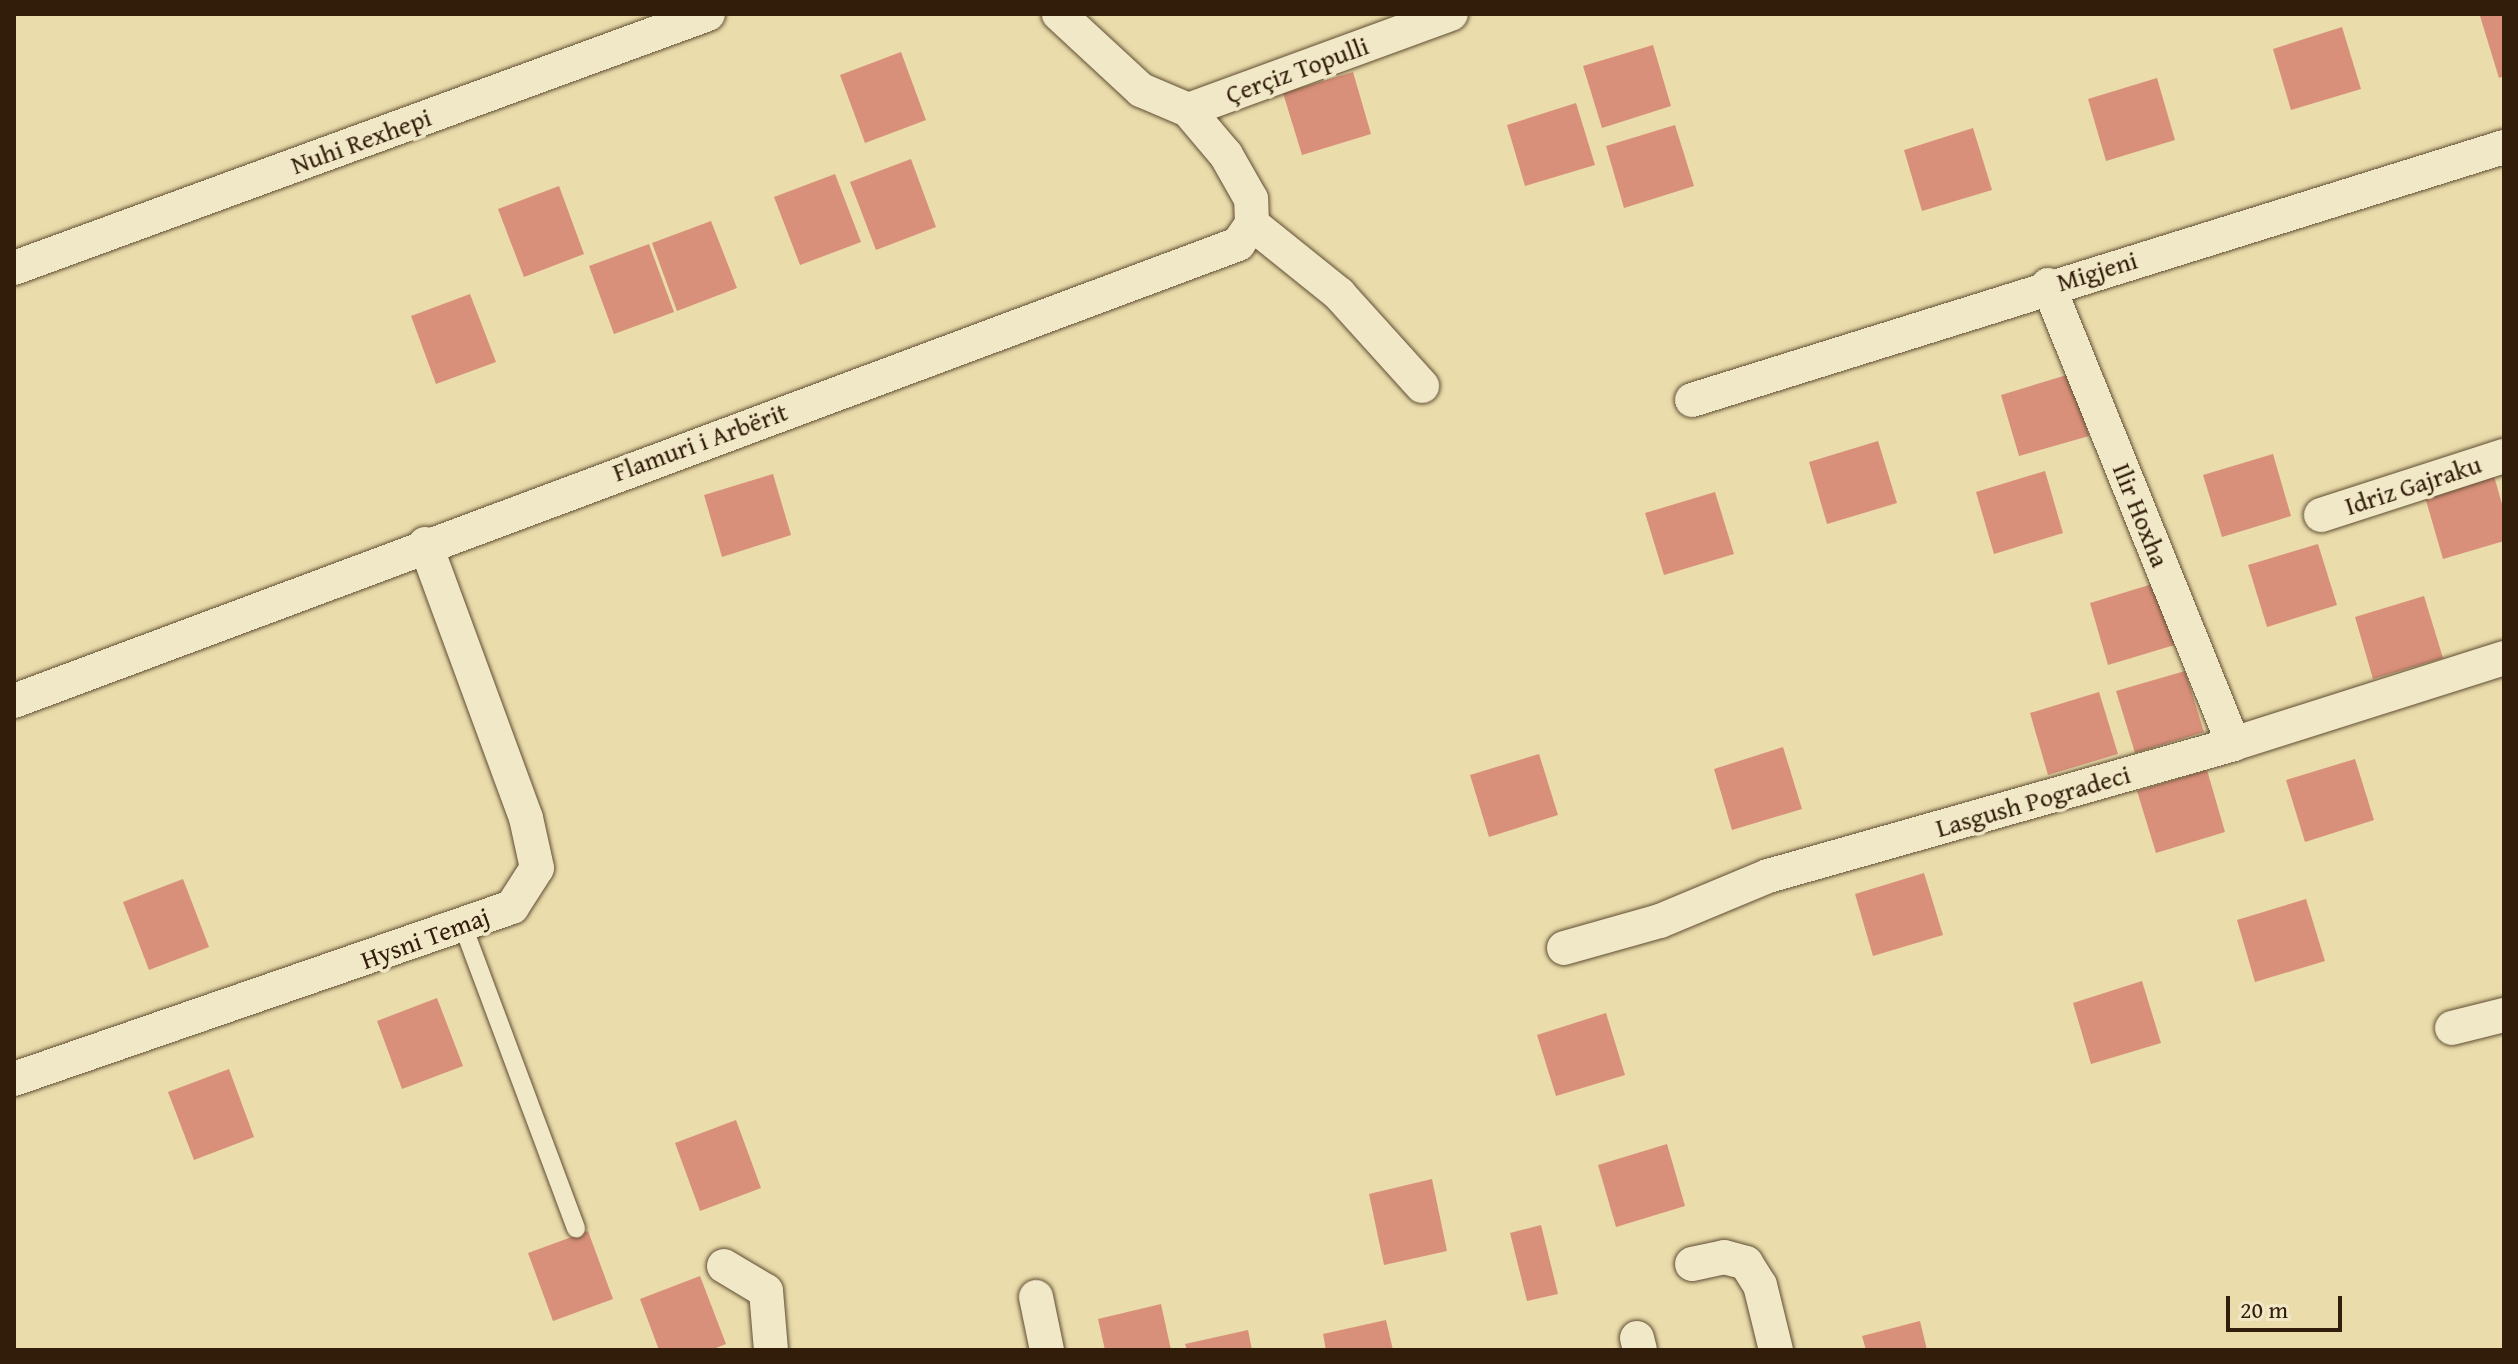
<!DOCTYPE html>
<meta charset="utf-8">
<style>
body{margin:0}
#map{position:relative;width:2518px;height:1364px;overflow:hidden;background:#eadcab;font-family:"Gentium Book Plus",serif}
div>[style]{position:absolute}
.building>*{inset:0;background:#d9907a}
.roads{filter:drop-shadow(0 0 2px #5f4d32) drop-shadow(0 0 2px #5f4d32)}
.lane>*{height:18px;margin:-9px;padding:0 9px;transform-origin:9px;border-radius:9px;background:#f1e8c8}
.street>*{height:34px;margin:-17px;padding:0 17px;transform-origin:17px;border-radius:17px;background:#f1e8c8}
span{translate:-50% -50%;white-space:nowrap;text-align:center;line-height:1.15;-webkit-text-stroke:7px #f1e8c8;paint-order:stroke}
.street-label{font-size:26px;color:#311d09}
.frame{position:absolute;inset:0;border:16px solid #311d09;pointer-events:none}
.scale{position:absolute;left:2226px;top:1296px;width:116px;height:36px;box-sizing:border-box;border:4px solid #311d09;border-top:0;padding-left:10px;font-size:24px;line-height:28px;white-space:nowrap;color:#311d09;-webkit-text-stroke:6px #f1e8c8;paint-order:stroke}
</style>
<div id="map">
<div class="building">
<i style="clip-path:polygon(2504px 14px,2504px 76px,2499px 78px,2480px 16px)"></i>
<i style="clip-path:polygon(2342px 27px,2361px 89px,2291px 110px,2273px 49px)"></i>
<i style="clip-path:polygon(1653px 45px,1671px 106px,1602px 128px,1583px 66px)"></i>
<i style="clip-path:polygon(901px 52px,926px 120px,865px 143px,840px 75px)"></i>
<i style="clip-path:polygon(1353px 72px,1371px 134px,1302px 155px,1283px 93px)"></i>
<i style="clip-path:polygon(2157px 78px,2175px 140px,2106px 161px,2088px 99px)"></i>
<i style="clip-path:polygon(1576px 103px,1595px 165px,1525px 186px,1507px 125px)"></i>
<i style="clip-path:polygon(1675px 125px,1694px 186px,1624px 208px,1606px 146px)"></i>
<i style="clip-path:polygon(1973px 128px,1992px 190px,1922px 211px,1904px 150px)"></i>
<i style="clip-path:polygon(911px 159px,936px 227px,876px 250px,850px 182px)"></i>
<i style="clip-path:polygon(835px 174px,861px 242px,800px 265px,774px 197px)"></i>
<i style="clip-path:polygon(559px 186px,584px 254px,524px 277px,498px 209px)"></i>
<i style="clip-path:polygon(711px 221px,737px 288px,677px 311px,652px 243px)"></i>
<i style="clip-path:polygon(649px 244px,674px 312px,614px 334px,589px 266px)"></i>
<i style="clip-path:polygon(470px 294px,496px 362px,436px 384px,411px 316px)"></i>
<i style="clip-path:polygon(2070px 374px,2089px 436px,2019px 456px,2001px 395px)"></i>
<i style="clip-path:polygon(1878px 441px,1897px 503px,1827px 524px,1809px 462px)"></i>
<i style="clip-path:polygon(2273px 454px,2291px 516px,2222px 537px,2203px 475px)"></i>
<i style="clip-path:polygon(2045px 471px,2063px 533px,1994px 554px,1976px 492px)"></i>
<i style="clip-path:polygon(773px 474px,791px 535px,722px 557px,704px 495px)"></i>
<i style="clip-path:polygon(2494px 476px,2504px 511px,2504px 541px,2443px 559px,2425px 497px)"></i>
<i style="clip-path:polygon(1715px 492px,1734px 554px,1664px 575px,1645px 513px)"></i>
<i style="clip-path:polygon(2318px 544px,2337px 605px,2267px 627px,2248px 565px)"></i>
<i style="clip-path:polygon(2159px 582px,2178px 644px,2108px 665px,2090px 603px)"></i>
<i style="clip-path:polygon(2424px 596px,2443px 658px,2373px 679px,2355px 617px)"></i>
<i style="clip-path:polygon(2185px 671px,2204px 732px,2135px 753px,2116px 691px)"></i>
<i style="clip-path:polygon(2099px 692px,2118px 754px,2048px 775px,2030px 713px)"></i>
<i style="clip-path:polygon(1783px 747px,1802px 809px,1732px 830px,1714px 769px)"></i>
<i style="clip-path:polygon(1539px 754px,1558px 815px,1489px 837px,1470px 775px)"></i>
<i style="clip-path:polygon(2355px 759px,2374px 820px,2305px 842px,2286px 780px)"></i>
<i style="clip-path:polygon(2207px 770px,2225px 832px,2156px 853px,2137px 791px)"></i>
<i style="clip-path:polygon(1924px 873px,1943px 935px,1873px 956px,1855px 894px)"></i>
<i style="clip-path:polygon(183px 879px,209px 947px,149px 970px,123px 902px)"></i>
<i style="clip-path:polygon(2306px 899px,2325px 961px,2255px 982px,2237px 920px)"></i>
<i style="clip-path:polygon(2142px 981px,2161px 1043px,2091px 1064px,2073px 1003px)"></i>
<i style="clip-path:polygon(437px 998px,463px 1066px,402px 1089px,377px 1021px)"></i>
<i style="clip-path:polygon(1606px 1013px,1625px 1075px,1556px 1096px,1537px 1035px)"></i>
<i style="clip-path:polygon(229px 1069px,254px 1137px,194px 1160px,168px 1092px)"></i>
<i style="clip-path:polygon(736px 1120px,761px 1188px,700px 1211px,675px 1143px)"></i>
<i style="clip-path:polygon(1667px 1144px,1685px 1206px,1616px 1227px,1598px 1165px)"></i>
<i style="clip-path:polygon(1432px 1179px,1447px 1251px,1384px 1265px,1369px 1194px)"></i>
<i style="clip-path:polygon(1541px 1225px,1558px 1294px,1527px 1301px,1510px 1233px)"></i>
<i style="clip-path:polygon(588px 1231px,613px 1299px,553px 1321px,528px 1253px)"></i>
<i style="clip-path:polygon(700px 1276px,726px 1344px,711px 1350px,659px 1350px,640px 1299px)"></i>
<i style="clip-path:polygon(1161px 1304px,1171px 1350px,1105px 1350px,1098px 1319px)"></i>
<i style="clip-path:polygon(1386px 1320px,1393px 1350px,1326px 1350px,1323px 1334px)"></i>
<i style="clip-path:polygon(1920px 1321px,1927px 1350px,1866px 1350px,1862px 1336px)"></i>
<i style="clip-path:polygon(1248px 1330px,1252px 1350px,1187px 1350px,1185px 1344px)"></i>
</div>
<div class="roads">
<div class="lane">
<i style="left:463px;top:926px;width:323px;rotate:69.5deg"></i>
</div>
<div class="street">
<i style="left:1188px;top:110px;width:280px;rotate:-20.1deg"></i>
<i style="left:1252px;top:224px;width:112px;rotate:38.8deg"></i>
<i style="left:1339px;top:294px;width:124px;rotate:47.9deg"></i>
<i style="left:14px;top:268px;width:739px;rotate:-20.1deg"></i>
<i style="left:2048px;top:285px;width:495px;rotate:68deg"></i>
<i style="left:1692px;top:400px;width:851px;rotate:-17.31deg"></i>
<i style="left:2321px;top:515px;width:192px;rotate:-17.9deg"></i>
<i style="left:14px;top:701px;width:1307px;rotate:-20.47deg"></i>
<i style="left:1238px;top:244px;width:24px;rotate:-55deg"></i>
<i style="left:1252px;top:224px;width:25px;rotate:-92deg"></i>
<i style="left:1251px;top:199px;width:51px;rotate:-119.6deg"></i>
<i style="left:1226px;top:155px;width:59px;rotate:-130.2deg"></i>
<i style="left:1188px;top:110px;width:51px;rotate:-156.9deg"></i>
<i style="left:1141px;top:90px;width:112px;rotate:-137.2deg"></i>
<i style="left:1564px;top:948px;width:100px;rotate:-15.7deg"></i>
<i style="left:1660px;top:921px;width:117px;rotate:-22.6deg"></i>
<i style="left:1768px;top:876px;width:483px;rotate:-15.8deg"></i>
<i style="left:2233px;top:744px;width:284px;rotate:-17.6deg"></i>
<i style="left:2452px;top:1028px;width:54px;rotate:-14deg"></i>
<i style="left:14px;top:1079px;width:527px;rotate:-19.05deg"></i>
<i style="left:512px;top:907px;width:46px;rotate:-57.3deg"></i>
<i style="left:537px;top:868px;width:51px;rotate:-102.4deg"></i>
<i style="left:526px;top:818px;width:292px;rotate:-110.2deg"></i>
<i style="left:1692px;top:1264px;width:33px;rotate:-12deg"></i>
<i style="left:1724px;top:1257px;width:23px;rotate:15deg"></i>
<i style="left:1746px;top:1263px;width:26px;rotate:58deg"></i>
<i style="left:1760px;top:1285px;width:67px;rotate:76.2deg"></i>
<i style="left:724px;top:1266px;width:49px;rotate:30.8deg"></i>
<i style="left:766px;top:1291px;width:59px;rotate:85.2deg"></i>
<i style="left:1036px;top:1297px;width:54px;rotate:78.3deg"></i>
<i style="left:1637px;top:1338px;width:12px;rotate:76deg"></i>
</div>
</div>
<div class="street-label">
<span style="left:1297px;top:70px;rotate:-20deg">Çerçiz Topulli</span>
<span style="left:361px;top:141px;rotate:-20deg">Nuhi Rexhepi</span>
<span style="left:2097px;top:271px;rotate:-17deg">Migjeni</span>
<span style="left:700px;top:442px;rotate:-20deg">Flamuri i Arbërit</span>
<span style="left:2413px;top:485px;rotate:-18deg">Idriz Gajraku</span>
<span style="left:2141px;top:515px;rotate:68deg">Ilir Hoxha</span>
<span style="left:2033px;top:801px;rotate:-16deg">Lasgush Pogradeci</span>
<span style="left:425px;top:938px;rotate:-20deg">Hysni Temaj</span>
</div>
<div class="frame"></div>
<div class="scale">20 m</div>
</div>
